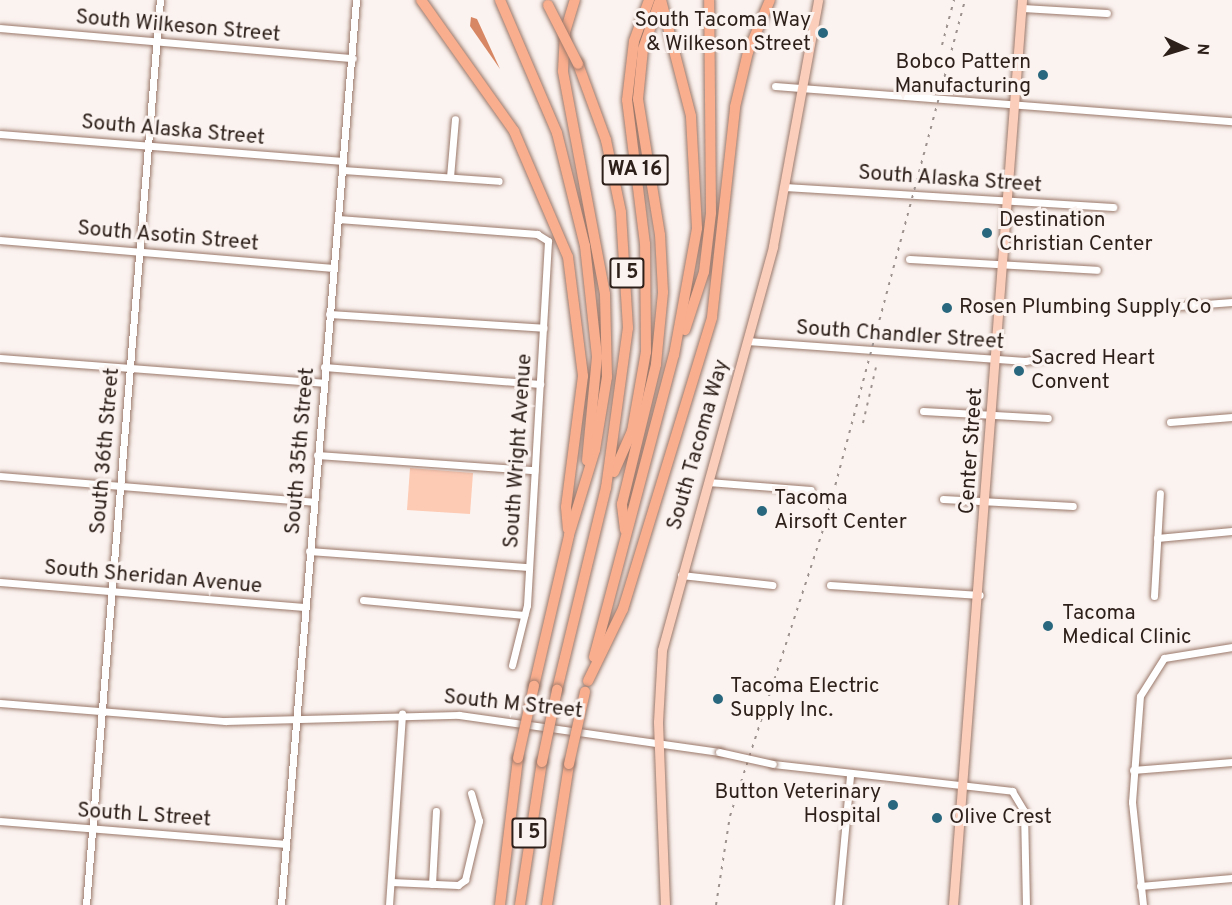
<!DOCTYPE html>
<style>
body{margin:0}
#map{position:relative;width:1232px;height:905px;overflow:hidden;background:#fbf3f0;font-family:Overpass,sans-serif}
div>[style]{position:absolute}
.green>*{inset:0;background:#fdcab4}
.water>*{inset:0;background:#d78763}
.roads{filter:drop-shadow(0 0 2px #9a786a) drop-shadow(0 0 2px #9a786a)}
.minor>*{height:7px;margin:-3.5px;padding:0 3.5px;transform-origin:3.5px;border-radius:3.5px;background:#fff}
.major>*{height:9px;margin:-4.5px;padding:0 4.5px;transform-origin:4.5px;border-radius:4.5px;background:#fbcebb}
.highway>*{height:10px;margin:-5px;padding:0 5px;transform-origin:5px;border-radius:5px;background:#f9ae8e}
.rail>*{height:2px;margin-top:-1px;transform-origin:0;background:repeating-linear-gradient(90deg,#9d928e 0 3px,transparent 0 9px)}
.bridges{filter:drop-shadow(0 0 2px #9a786a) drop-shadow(0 0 2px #9a786a)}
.minor-bridge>*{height:7px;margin:-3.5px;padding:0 3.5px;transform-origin:3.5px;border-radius:3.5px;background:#fff}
.highway-bridge>*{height:10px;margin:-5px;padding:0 5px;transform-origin:5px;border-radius:5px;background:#f9ae8e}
.dots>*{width:16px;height:16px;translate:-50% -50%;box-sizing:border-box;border:3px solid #fbf3f0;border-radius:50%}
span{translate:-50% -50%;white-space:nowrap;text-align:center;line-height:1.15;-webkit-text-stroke:6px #fbf3f0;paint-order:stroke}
.shield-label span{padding:2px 4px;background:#fbf3f0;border:2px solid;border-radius:4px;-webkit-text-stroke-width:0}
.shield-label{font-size:20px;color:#2d1f19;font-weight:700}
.poi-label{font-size:21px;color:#2d1f19}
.right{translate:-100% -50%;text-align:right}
.left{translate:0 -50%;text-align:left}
.street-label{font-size:21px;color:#2d1f19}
.north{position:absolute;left:1154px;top:18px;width:60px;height:60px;-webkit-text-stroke:4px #fbf3f0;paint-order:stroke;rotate:94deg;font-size:16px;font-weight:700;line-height:24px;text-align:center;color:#2d1f19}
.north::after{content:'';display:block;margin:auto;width:21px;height:27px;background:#2d1f19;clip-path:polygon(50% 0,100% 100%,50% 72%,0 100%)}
</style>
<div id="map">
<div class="green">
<i style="clip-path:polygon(410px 468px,473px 473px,470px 514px,407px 510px)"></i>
</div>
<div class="water">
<i style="clip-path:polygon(471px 17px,477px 19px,500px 69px,470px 26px)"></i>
</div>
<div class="roads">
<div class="minor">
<i style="left:1022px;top:8px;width:85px;rotate:3.4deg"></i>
<i style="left:0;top:28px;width:354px;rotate:4.9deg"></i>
<i style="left:775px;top:86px;width:458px;rotate:4.4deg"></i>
<i style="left:0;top:134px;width:344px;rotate:4.5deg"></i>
<i style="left:343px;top:170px;width:156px;rotate:4deg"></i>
<i style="left:450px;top:177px;width:58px;rotate:-85.1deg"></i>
<i style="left:784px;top:187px;width:330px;rotate:3.5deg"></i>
<i style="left:338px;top:219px;width:200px;rotate:4.3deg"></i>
<i style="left:537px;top:234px;width:13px;rotate:32deg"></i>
<i style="left:548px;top:241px;width:365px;rotate:93.3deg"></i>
<i style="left:527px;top:605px;width:62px;rotate:104deg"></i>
<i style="left:0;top:240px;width:334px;rotate:4.8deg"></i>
<i style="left:909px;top:259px;width:188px;rotate:3.3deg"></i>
<i style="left:1179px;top:306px;width:53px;rotate:-4.3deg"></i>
<i style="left:329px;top:314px;width:215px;rotate:3.7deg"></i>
<i style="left:747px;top:341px;width:279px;rotate:4.1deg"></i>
<i style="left:1025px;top:361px;width:25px;rotate:-9deg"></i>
<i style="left:0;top:358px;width:324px;rotate:4.4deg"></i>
<i style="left:324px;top:367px;width:217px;rotate:4.5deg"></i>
<i style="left:923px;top:411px;width:125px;rotate:3.2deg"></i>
<i style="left:1170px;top:422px;width:62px;rotate:-4.6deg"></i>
<i style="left:317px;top:455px;width:218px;rotate:4deg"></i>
<i style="left:0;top:476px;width:314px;rotate:4.7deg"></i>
<i style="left:708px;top:482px;width:103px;rotate:4.4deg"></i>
<i style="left:943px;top:499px;width:130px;rotate:3.1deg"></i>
<i style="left:1157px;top:538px;width:75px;rotate:-5.3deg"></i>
<i style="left:309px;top:551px;width:220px;rotate:4.2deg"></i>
<i style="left:681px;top:575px;width:92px;rotate:6.3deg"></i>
<i style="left:0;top:582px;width:305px;rotate:4.7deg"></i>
<i style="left:830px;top:585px;width:150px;rotate:3.8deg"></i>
<i style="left:1154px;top:596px;width:103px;rotate:-86.7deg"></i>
<i style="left:363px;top:600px;width:162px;rotate:5.3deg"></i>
<i style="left:0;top:703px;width:226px;rotate:4.6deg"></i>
<i style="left:225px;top:721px;width:234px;rotate:-1.5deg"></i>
<i style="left:459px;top:715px;width:263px;rotate:8.1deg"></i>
<i style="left:773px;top:764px;width:241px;rotate:6.4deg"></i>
<i style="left:1012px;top:791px;width:23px;rotate:59deg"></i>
<i style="left:1024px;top:811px;width:94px;rotate:88.8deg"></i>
<i style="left:1133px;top:770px;width:99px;rotate:-4.6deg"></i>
<i style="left:0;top:821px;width:287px;rotate:4.6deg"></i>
<i style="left:391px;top:882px;width:67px;rotate:2.6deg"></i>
<i style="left:458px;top:885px;width:9px;rotate:-36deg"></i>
<i style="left:465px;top:880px;width:61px;rotate:-76.7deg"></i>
<i style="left:479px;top:821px;width:29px;rotate:-106deg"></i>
<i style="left:432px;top:884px;width:73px;rotate:-86.9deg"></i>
<i style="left:1140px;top:886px;width:92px;rotate:-5deg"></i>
<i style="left:86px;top:905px;width:908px;rotate:-85.33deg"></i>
<i style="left:281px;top:905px;width:908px;rotate:-85.26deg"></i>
<i style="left:389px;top:905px;width:192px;rotate:-86.1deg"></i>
<i style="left:838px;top:905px;width:131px;rotate:-84.7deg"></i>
<i style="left:1143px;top:905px;width:104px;rotate:-96.1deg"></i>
<i style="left:1132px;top:802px;width:106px;rotate:-85.7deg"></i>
<i style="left:1140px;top:696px;width:45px;rotate:-57.7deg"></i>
<i style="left:1164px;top:658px;width:69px;rotate:-9.2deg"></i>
</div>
<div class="major">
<i style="left:665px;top:905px;width:183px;rotate:-92.2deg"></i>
<i style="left:658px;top:722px;width:72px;rotate:-86.8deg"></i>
<i style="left:662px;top:650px;width:419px;rotate:-74.6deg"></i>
<i style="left:773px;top:246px;width:250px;rotate:-79.6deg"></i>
<i style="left:953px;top:905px;width:908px;rotate:-85.64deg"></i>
</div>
<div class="highway">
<i style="left:421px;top:0;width:161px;rotate:54.6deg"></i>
<i style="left:514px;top:131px;width:137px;rotate:66.8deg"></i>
<i style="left:568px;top:257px;width:120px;rotate:82.8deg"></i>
<i style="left:583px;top:376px;width:132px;rotate:97.4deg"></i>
<i style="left:566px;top:507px;width:22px;rotate:85deg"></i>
<i style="left:500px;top:0;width:145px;rotate:66.8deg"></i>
<i style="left:557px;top:133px;width:116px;rotate:76.1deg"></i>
<i style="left:585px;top:246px;width:112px;rotate:83.8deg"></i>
<i style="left:597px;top:357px;width:104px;rotate:95.5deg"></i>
<i style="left:685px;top:330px;width:61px;rotate:-71.9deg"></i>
<i style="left:704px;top:272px;width:59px;rotate:-83.2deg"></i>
<i style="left:711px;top:213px;width:213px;rotate:-90.5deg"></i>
<i style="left:614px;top:472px;width:45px;rotate:-66.3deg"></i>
<i style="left:632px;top:431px;width:80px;rotate:-80deg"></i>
<i style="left:646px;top:352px;width:108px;rotate:-90.5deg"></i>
<i style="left:645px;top:244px;width:145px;rotate:-97.1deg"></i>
<i style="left:627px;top:100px;width:59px;rotate:-83.2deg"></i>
<i style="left:634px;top:41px;width:44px;rotate:-69.9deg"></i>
<i style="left:625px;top:530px;width:26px;rotate:-97deg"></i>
<i style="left:622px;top:504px;width:144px;rotate:-76.3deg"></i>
<i style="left:656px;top:364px;width:72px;rotate:-84.4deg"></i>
<i style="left:663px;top:292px;width:57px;rotate:-93deg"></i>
<i style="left:660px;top:235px;width:138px;rotate:-99.2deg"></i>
<i style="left:638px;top:99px;width:50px;rotate:-84.3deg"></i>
<i style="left:643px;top:49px;width:52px;rotate:-70.9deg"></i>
<i style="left:594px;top:657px;width:312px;rotate:-75.2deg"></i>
<i style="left:674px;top:355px;width:129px;rotate:-79.7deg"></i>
<i style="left:697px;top:228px;width:112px;rotate:-93.1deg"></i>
<i style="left:691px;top:116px;width:120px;rotate:-104.5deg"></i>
<i style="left:588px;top:681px;width:80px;rotate:-64.1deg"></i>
<i style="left:623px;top:609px;width:305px;rotate:-73deg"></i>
<i style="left:712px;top:317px;width:211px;rotate:-83.7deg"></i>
<i style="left:735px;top:107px;width:57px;rotate:-76.7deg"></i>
<i style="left:748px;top:52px;width:56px;rotate:-67.1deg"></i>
<i style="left:534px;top:686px;width:155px;rotate:-76.9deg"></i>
<i style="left:569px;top:535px;width:89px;rotate:-73deg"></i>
<i style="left:595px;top:450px;width:74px;rotate:-80.7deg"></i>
<i style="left:607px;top:377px;width:83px;rotate:-91.4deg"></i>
<i style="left:605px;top:294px;width:227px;rotate:-100.7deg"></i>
<i style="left:563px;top:71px;width:39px;rotate:-87deg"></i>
<i style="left:565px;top:32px;width:34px;rotate:-73deg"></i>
<i style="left:557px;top:690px;width:208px;rotate:-76.4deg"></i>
<i style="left:606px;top:488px;width:162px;rotate:-82.2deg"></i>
<i style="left:628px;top:328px;width:116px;rotate:-93.5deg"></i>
<i style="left:621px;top:212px;width:74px;rotate:-101.8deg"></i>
<i style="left:606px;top:140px;width:81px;rotate:-110.2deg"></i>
<i style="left:500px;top:905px;width:148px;rotate:-83deg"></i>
<i style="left:520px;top:905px;width:145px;rotate:-81.3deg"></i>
<i style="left:547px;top:905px;width:143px;rotate:-81.1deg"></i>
</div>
</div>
<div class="rail">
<i style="left:942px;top:45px;width:47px;rotate:-75.1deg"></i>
<i style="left:863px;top:423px;width:62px;rotate:-76.9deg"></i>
<i style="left:716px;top:905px;width:90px;rotate:-81.1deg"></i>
<i style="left:730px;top:816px;width:311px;rotate:-72deg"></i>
<i style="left:826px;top:520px;width:538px;rotate:-75.03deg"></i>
</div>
<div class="bridges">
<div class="minor-bridge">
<i style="left:719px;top:752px;width:55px;rotate:12.5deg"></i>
</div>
<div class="highway-bridge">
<i style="left:548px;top:5px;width:66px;rotate:63deg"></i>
<i style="left:518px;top:758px;width:74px;rotate:-77.5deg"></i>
<i style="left:542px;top:762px;width:74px;rotate:-78.2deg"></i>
<i style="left:569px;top:764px;width:74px;rotate:-77.5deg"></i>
</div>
</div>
<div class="dots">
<i style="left:823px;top:33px;background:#28677d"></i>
<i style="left:1043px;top:75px;background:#28677d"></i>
<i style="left:987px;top:233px;background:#28677d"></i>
<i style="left:947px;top:308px;background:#28677d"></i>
<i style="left:1019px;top:371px;background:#28677d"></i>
<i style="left:762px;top:511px;background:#28677d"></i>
<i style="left:1048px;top:626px;background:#28677d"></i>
<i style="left:718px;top:699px;background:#28677d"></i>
<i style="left:893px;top:805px;background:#28677d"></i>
<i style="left:937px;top:818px;background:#28677d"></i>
</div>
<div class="shield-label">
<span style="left:635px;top:170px">WA 16</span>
<span style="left:627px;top:273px">I 5</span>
<span style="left:529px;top:833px">I 5</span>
</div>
<div class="poi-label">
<span class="right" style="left:811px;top:33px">South Tacoma Way<br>&amp; Wilkeson Street</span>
<span class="right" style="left:1031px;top:75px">Bobco Pattern<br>Manufacturing</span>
<span class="left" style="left:999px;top:233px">Destination<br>Christian Center</span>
<span class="left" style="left:959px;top:308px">Rosen Plumbing Supply Co</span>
<span class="left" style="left:1031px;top:371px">Sacred Heart<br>Convent</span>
<span class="left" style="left:774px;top:511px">Tacoma<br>Airsoft Center</span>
<span class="left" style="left:1062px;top:626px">Tacoma<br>Medical Clinic</span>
<span class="left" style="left:730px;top:699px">Tacoma Electric<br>Supply Inc.</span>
<span class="right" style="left:881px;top:805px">Button Veterinary<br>Hospital</span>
<span class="left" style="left:949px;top:818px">Olive Crest</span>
</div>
<div class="street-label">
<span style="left:178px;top:27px;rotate:5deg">South Wilkeson Street</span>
<span style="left:173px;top:131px;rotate:5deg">South Alaska Street</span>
<span style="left:950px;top:180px;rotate:4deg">South Alaska Street</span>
<span style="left:168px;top:237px;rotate:5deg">South Asotin Street</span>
<span style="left:900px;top:336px;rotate:4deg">South Chandler Street</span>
<span style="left:699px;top:445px;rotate:-74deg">South Tacoma Way</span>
<span style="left:106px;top:451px;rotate:-85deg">South 36th Street</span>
<span style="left:301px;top:451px;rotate:-85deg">South 35th Street</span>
<span style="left:519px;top:451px;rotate:-86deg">South Wright Avenue</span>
<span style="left:972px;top:451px;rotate:-86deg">Center Street</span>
<span style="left:153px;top:578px;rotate:5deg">South Sheridan Avenue</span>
<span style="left:513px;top:705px;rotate:6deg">South M Street</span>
<span style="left:144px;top:816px;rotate:4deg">South L Street</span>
</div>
<div class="north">N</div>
</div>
